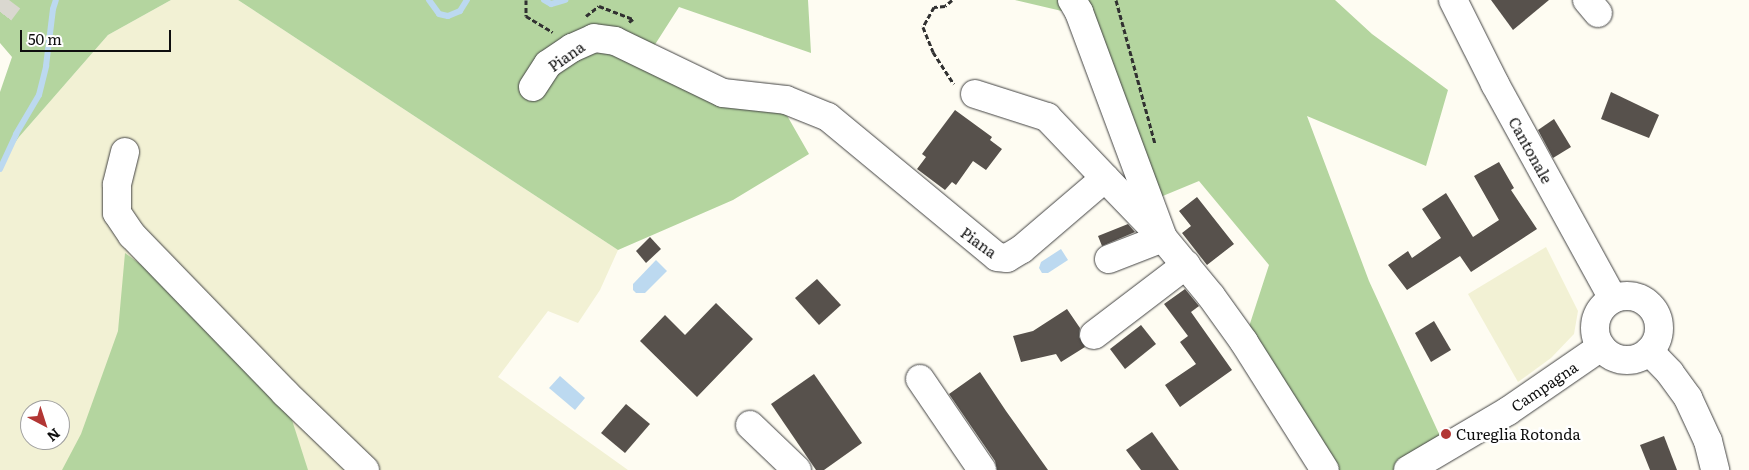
<!DOCTYPE html>
<style>
body{margin:0}
#map{position:relative;width:1749px;height:470px;overflow:hidden;background:#fefcf2;font-family:Literata,serif}
div>[style]{position:absolute}
.farmland>*{inset:0;background:#f2f1d4}
.forest>*{inset:0;background:#b4d59f}
.water>*{inset:0;background:#bcd9f0}
.stream>*{height:6px;margin:-3px;padding:0 3px;transform-origin:3px;border-radius:3px;background:#bcd9f0}
.building>*{inset:0;background:#57514c}
.highway-tunnel>*{height:28px;margin-top:-14px;transform-origin:0;background:repeating-linear-gradient(90deg,#dad8d0 0 28px,transparent 0 42px)}
.path>*{height:3px;margin-top:-1.5px;transform-origin:0;background:repeating-linear-gradient(90deg,#313131 0 5px,transparent 0 7.5px)}
.roads{filter:drop-shadow(0 0 1px #424242) drop-shadow(0 0 1px #424242)}
.minor>*{height:28px;margin:-14px;padding:0 14px;transform-origin:14px;border-radius:14px;background:#fff}
.minor>.ring{margin:-14px;padding:0;box-sizing:content-box;background:none;border:28px solid #fff;border-radius:50%}
.dots>*{width:14px;height:14px;translate:-50% -50%;box-sizing:border-box;border:2px solid #fff;border-radius:50%}
span{translate:-50% -50%;white-space:nowrap;text-align:center;line-height:1.15;-webkit-text-stroke:5px #fff;paint-order:stroke}
.street-label{font-size:15px;color:#0f0f0f}
.poi-label{font-size:15px;color:#0f0f0f}
.left{translate:0 -50%;text-align:left}
.north{position:absolute;left:20px;top:400px;width:50px;height:50px;box-sizing:border-box;background:#fff;border:1px solid #9f9f9f;border-radius:50%;rotate:140deg;font-size:14px;font-weight:700;line-height:20px;text-align:center;color:#0f0f0f}
.north::after{content:'';display:block;margin:auto;width:18px;height:22px;background:#b23634;clip-path:polygon(50% 0,100% 100%,50% 72%,0 100%)}
.scale{position:absolute;left:20px;top:30px;width:151px;height:22px;box-sizing:border-box;border:2px solid #0f0f0f;border-top:0;padding-left:6px;font-size:15px;line-height:18px;white-space:nowrap;color:#0f0f0f;-webkit-text-stroke:4px #fff;paint-order:stroke}
</style>
<div id="map">
<div class="farmland">
<i style="clip-path:polygon(evenodd,171px 0,238px 0,618px 250px,600px 290px,578px 323px,548px 311px,498px 377px,628px 470px,0 470px,0 164px,19px 137px,108px 35px,171px 0,30px 410px,60px 410px,60px 440px,30px 440px,30px 410px)"></i>
<i style="clip-path:polygon(1546px 247px,1578px 311px,1574px 334px,1551px 358px,1518px 382px,1468px 294px)"></i>
</div>
<div class="forest">
<i style="clip-path:polygon(0 0,171px 0,108px 35px,19px 137px,0 164px,0 92px,12px 57px,0 43px)"></i>
<i style="clip-path:polygon(238px 0,808px 0,811px 53px,679px 7px,647px 57px,781px 105px,809px 154px,733px 200px,618px 250px)"></i>
<i style="clip-path:polygon(1015px 0,1335px 0,1372px 34px,1448px 90px,1426px 166px,1307px 116px,1369px 281px,1446px 449px,1408px 470px,1325px 470px,1244px 342px,1269px 265px,1199px 181px,1141px 205px,1066px 12px)"></i>
<i style="clip-path:polygon(125px 253px,194px 303px,240px 362px,292px 420px,308px 470px,62px 470px,81px 434px,118px 331px)"></i>
</div>
<div class="water">
<i style="clip-path:polygon(1061px 249px,1068px 260px,1048px 273px,1042px 273px,1039px 268px,1041px 262px)"></i>
<i style="clip-path:polygon(656px 260px,667px 271px,645px 293px,636px 293px,633px 290px,633px 284px)"></i>
<i style="clip-path:polygon(560px 376px,585px 398px,575px 410px,549px 388px)"></i>
</div>
<div class="stream">
<i style="left:429px;top:0;width:17px;rotate:54deg"></i>
<i style="left:439px;top:14px;width:9px;rotate:13deg"></i>
<i style="left:448px;top:16px;width:13px;rotate:-23deg"></i>
<i style="left:460px;top:11px;width:13px;rotate:-58deg"></i>
<i style="left:544px;top:0;width:8px;rotate:30deg"></i>
<i style="left:551px;top:4px;width:15px;rotate:-16deg"></i>
<i style="left:0;top:169px;width:38px;rotate:-65deg"></i>
<i style="left:16px;top:134px;width:45px;rotate:-59.5deg"></i>
<i style="left:39px;top:95px;width:30px;rotate:-76deg"></i>
<i style="left:46px;top:66px;width:57px;rotate:-83deg"></i>
<i style="left:53px;top:9px;width:9px;rotate:-72deg"></i>
</div>
<div class="building">
<i style="clip-path:polygon(1491px 0,1549px 0,1513px 30px)"></i>
<i style="clip-path:polygon(1611px 92px,1659px 115px,1649px 138px,1601px 119px)"></i>
<i style="clip-path:polygon(955px 110px,992px 137px,990px 140px,1002px 149px,986px 170px,973px 161px,956px 185px,952px 182px,945px 190px,917px 169px,926px 157px,922px 154px)"></i>
<i style="clip-path:polygon(1554px 119px,1571px 147px,1553px 158px,1538px 130px)"></i>
<i style="clip-path:polygon(1499px 162px,1514px 188px,1511px 190px,1537px 229px,1471px 272px,1460px 256px,1407px 290px,1388px 265px,1408px 251px,1412px 258px,1441px 238px,1422px 209px,1446px 193px,1473px 237px,1499px 220px,1474px 176px)"></i>
<i style="clip-path:polygon(1197px 197px,1234px 244px,1207px 265px,1182px 233px,1191px 226px,1179px 211px)"></i>
<i style="clip-path:polygon(1128px 224px,1135px 232px,1102px 246px,1098px 236px)"></i>
<i style="clip-path:polygon(650px 237px,661px 249px,646px 263px,636px 251px)"></i>
<i style="clip-path:polygon(817px 279px,841px 305px,819px 325px,795px 298px)"></i>
<i style="clip-path:polygon(1185px 289px,1199px 306px,1191px 312px,1232px 370px,1180px 407px,1165px 385px,1196px 364px,1180px 342px,1188px 336px,1164px 304px)"></i>
<i style="clip-path:polygon(716px 303px,753px 339px,697px 397px,640px 341px,665px 315px,685px 335px)"></i>
<i style="clip-path:polygon(1067px 309px,1080px 328px,1079px 337px,1085px 347px,1061px 362px,1056px 354px,1021px 362px,1013px 336px,1033px 331px)"></i>
<i style="clip-path:polygon(1434px 321px,1451px 350px,1431px 362px,1415px 333px)"></i>
<i style="clip-path:polygon(1141px 325px,1156px 344px,1125px 369px,1110px 349px)"></i>
<i style="clip-path:polygon(980px 372px,1006px 411px,1048px 470px,997px 470px,995px 461px,949px 394px)"></i>
<i style="clip-path:polygon(814px 374px,862px 443px,824px 470px,816px 470px,771px 404px)"></i>
<i style="clip-path:polygon(626px 404px,650px 424px,625px 453px,601px 433px)"></i>
<i style="clip-path:polygon(1152px 432px,1179px 470px,1141px 470px,1126px 450px)"></i>
<i style="clip-path:polygon(1664px 436px,1677px 470px,1650px 470px,1640px 445px)"></i>
</div>
<div class="highway-tunnel">
<i style="left:0;top:12px;width:15px;rotate:-53deg"></i>
</div>
<div class="path">
<i style="left:526px;top:0;width:16px;rotate:90deg"></i>
<i style="left:526px;top:16px;width:31px;rotate:31deg"></i>
<i style="left:952px;top:0;width:9px;rotate:139deg"></i>
<i style="left:945px;top:6px;width:11px;rotate:175deg"></i>
<i style="left:934px;top:7px;width:23px;rotate:119deg"></i>
<i style="left:923px;top:27px;width:27px;rotate:68deg"></i>
<i style="left:933px;top:52px;width:38px;rotate:57deg"></i>
<i style="left:1116px;top:0;width:149px;rotate:74.8deg"></i>
<i style="left:586px;top:16px;width:16px;rotate:-38deg"></i>
<i style="left:599px;top:6px;width:36px;rotate:21deg"></i>
<i style="left:633px;top:19px;width:5px;rotate:143deg"></i>
</div>
<div class="roads">
<div class="minor">
<i style="left:1072px;top:0;width:14px;rotate:60deg"></i>
<i style="left:1079px;top:12px;width:241px;rotate:69.6deg"></i>
<i style="left:1163px;top:238px;width:58px;rotate:158.7deg"></i>
<i style="left:1453px;top:0;width:94px;rotate:63.4deg"></i>
<i style="left:1495px;top:84px;width:245px;rotate:61.2deg"></i>
<i style="left:1587px;top:0;width:17px;rotate:50deg"></i>
<i style="left:533px;top:87px;width:27px;rotate:-57deg"></i>
<i style="left:548px;top:64px;width:29px;rotate:-34deg"></i>
<i style="left:572px;top:48px;width:24px;rotate:-24deg"></i>
<i style="left:594px;top:38px;width:21px;rotate:8deg"></i>
<i style="left:615px;top:41px;width:120px;rotate:25.7deg"></i>
<i style="left:723px;top:93px;width:63px;rotate:6.3deg"></i>
<i style="left:786px;top:100px;width:45px;rotate:22deg"></i>
<i style="left:828px;top:117px;width:219px;rotate:39.6deg"></i>
<i style="left:997px;top:257px;width:10px;rotate:6deg"></i>
<i style="left:1007px;top:258px;width:17px;rotate:-31deg"></i>
<i style="left:1022px;top:249px;width:109px;rotate:-40.5deg"></i>
<i style="left:1105px;top:178px;width:83px;rotate:46deg"></i>
<i style="left:1163px;top:238px;width:75px;rotate:50.4deg"></i>
<i style="left:1211px;top:296px;width:57px;rotate:54.3deg"></i>
<i style="left:1244px;top:342px;width:151px;rotate:57.7deg"></i>
<i style="left:975px;top:94px;width:76px;rotate:17.7deg"></i>
<i style="left:1047px;top:117px;width:84px;rotate:46.4deg"></i>
<i style="left:125px;top:152px;width:34px;rotate:104deg"></i>
<i style="left:117px;top:185px;width:28px;rotate:90deg"></i>
<i style="left:117px;top:213px;width:27px;rotate:56deg"></i>
<i style="left:132px;top:235px;width:220px;rotate:45.9deg"></i>
<i style="left:285px;top:393px;width:111px;rotate:43.9deg"></i>
<i class="ring" style="left:1595px;top:296px;width:36px;height:36px"></i>
<i style="left:1094px;top:335px;width:116px;rotate:-37.3deg"></i>
<i style="left:1649px;top:351px;width:30px;rotate:46deg"></i>
<i style="left:1670px;top:373px;width:31px;rotate:54deg"></i>
<i style="left:1688px;top:398px;width:47px;rotate:65.1deg"></i>
<i style="left:1708px;top:441px;width:30px;rotate:76deg"></i>
<i style="left:920px;top:379px;width:110px;rotate:55.7deg"></i>
<i style="left:750px;top:425px;width:65px;rotate:43.8deg"></i>
<i style="left:1408px;top:470px;width:116px;rotate:-30.5deg"></i>
<i style="left:1508px;top:411px;width:113px;rotate:-34.5deg"></i>
</div>
</div>
<div class="dots">
<i style="left:1446px;top:434px;background:#b23634"></i>
</div>
<div class="street-label">
<span style="left:566px;top:56px;rotate:-35deg">Piana</span>
<span style="left:1531px;top:150px;rotate:61deg">Cantonale</span>
<span style="left:979px;top:242px;rotate:36deg">Piana</span>
<span style="left:1544px;top:386px;rotate:-34deg">Campagna</span>
</div>
<div class="poi-label">
<span class="left" style="left:1456px;top:434px">Cureglia Rotonda</span>
</div>
<div class="north">N</div>
<div class="scale">50 m</div>
</div>
